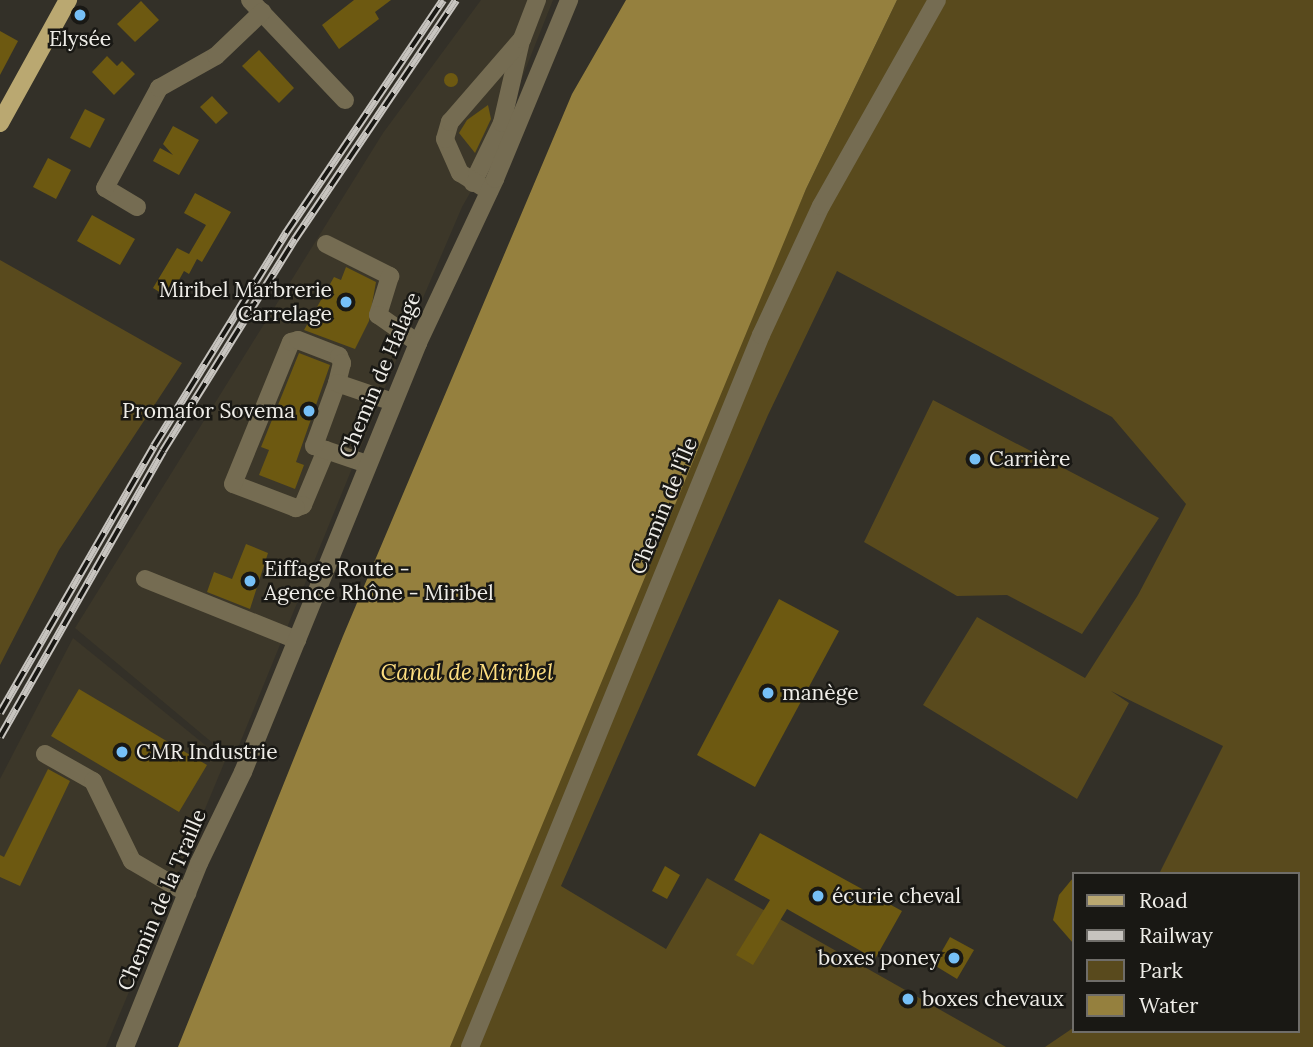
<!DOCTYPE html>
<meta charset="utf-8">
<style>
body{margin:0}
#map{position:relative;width:1313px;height:1047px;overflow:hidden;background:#333028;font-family:Lora,serif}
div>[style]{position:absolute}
.built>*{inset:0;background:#3c3729}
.green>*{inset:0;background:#594a1d}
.water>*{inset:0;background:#95803e}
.building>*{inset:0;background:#6d5911}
.round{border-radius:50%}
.minor>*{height:18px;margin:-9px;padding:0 9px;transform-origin:9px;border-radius:9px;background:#756c52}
.major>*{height:18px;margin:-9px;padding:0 9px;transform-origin:9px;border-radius:9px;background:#baa871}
.rail>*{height:8px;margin-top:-4px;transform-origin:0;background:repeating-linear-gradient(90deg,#191814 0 16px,#c7c4bf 0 32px);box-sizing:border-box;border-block:2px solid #c7c4bf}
.dots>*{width:19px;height:19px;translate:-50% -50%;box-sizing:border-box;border:4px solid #191814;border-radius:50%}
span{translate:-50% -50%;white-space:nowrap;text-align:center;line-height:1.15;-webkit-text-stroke:5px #191814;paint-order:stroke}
.poi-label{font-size:21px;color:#efede8}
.right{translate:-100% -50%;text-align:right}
.left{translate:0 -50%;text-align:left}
.street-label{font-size:21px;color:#efede8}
.water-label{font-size:23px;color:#fdde80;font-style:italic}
.legend{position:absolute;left:1072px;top:872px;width:228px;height:161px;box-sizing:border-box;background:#191814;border:2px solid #6f6d69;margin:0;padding:9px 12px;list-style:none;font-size:21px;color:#efede8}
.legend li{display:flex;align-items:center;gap:14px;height:35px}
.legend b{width:35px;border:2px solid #6f6d69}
</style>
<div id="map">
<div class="built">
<i style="clip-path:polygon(481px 0,553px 0,491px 156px,462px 207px,393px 368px,233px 760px,75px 628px,383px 133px)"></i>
<i style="clip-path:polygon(73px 638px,225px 761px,106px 1047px,0 1047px,0 779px)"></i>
</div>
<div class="green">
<i style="clip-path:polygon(897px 0,1313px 0,1313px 1047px,1045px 1047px,1073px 1028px,1073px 1031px,1297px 1031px,1297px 874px,1159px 874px,1223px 746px,1111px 691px,1129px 703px,1077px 799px,923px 705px,977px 617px,1085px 678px,1138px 595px,1186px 504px,1112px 417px,837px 271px,768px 415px,561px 886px,666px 949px,707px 878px,1006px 1047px,433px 1047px,806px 189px)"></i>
<i style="clip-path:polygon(0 260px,182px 363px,59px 550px,0 665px)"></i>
<i style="clip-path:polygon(933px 400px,1159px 518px,1082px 634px,1007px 595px,957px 596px,864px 542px)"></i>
</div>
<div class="water">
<i style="clip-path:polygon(626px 0,897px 0,806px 189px,450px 1047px,178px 1047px,343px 636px,572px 94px)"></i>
</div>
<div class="building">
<i style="clip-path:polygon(354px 0,391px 0,375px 12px,379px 19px,339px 49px,322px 25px)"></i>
<i style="clip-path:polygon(141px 1px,159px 20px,135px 42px,117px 24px)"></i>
<i style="clip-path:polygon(0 31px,18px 41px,0 75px)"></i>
<i style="clip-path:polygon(259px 50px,294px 88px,279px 103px,242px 66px)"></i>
<i style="clip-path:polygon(107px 56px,117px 66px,122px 61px,135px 74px,114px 95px,92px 72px)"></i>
<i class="round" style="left:444px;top:73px;width:14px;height:14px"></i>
<i style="clip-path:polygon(212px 96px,228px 113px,216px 124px,200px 107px)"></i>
<i style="clip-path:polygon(488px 105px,491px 119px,475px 153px,459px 133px,467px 120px)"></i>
<i style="clip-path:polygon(85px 109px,105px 119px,90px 148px,70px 138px)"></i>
<i style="clip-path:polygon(173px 126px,199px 140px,179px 175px,153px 161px,160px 148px,173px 155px,163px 144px)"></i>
<i style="clip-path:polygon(48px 158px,71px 170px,56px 199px,33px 187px)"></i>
<i style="clip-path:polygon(195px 193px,231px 212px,202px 262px,197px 259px,189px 274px,184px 271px,169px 298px,153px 288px,177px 248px,193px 256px,189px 254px,206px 225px,184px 213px)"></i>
<i style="clip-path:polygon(92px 215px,135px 239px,120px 265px,77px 241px)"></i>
<i style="clip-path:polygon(346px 267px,376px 282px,369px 321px,355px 349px,304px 330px,334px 277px,341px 280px)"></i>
<i style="clip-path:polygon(299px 353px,330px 365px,296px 462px,304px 465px,295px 489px,259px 475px,269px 450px,261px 447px)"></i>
<i style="clip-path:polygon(246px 544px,268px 553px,250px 609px,207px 592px,214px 572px,232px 579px)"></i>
<i style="clip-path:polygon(779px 599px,839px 631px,755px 787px,697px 755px)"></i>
<i style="clip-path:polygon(79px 689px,207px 765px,179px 812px,51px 736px)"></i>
<i style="clip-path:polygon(48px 769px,70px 781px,20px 886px,0 877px,0 855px,4px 857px)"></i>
<i style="clip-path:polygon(760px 833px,902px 911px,875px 959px,787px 909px,753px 965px,736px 955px,770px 900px,734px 880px)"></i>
<i style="clip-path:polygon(665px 866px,680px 875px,667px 899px,652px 891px)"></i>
<i style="clip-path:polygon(1073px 878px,1073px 943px,1053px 920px,1059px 895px)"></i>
<i style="clip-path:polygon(950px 937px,974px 950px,957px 979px,934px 965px)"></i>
</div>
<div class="minor">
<i style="left:250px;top:0;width:138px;rotate:46.5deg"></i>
<i style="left:473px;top:183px;width:67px;rotate:-64.2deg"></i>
<i style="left:502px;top:123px;width:84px;rotate:-77deg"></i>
<i style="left:489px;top:191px;width:34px;rotate:-148deg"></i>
<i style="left:460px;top:173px;width:37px;rotate:-114deg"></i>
<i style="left:445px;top:139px;width:18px;rotate:-74deg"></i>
<i style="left:450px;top:122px;width:110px;rotate:-49.1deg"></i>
<i style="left:522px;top:39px;width:42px;rotate:-69deg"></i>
<i style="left:137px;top:207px;width:37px;rotate:-149deg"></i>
<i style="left:105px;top:188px;width:114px;rotate:-61.6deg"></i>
<i style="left:159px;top:88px;width:65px;rotate:-29.3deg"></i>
<i style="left:216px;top:56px;width:64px;rotate:-43.7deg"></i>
<i style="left:326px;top:244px;width:72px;rotate:26.6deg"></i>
<i style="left:390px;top:276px;width:41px;rotate:107.1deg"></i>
<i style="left:378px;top:315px;width:49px;rotate:35deg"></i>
<i style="left:326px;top:450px;width:60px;rotate:112.7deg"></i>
<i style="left:303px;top:505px;width:8px;rotate:157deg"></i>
<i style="left:296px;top:508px;width:67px;rotate:-159.1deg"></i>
<i style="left:233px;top:484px;width:153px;rotate:-67.8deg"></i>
<i style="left:291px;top:342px;width:7px;rotate:-16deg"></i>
<i style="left:298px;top:340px;width:44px;rotate:21.3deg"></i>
<i style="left:339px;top:356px;width:8px;rotate:67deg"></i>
<i style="left:342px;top:363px;width:21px;rotate:104deg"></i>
<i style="left:367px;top:464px;width:56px;rotate:-161.2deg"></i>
<i style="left:314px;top:446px;width:67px;rotate:-69.9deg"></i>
<i style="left:337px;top:383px;width:59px;rotate:18.7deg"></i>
<i style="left:145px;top:579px;width:164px;rotate:21.9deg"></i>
<i style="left:45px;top:754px;width:55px;rotate:29.4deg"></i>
<i style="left:93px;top:781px;width:89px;rotate:64deg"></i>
<i style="left:132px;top:861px;width:64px;rotate:30.2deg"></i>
<i style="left:125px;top:1047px;width:198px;rotate:-68.1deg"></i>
<i style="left:199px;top:863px;width:101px;rotate:-64.2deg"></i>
<i style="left:243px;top:772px;width:463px;rotate:-67.8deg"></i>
<i style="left:418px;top:343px;width:181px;rotate:-64.8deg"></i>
<i style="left:495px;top:179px;width:194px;rotate:-67.5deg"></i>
<i style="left:470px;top:1047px;width:769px;rotate:-67.77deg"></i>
<i style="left:761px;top:335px;width:142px;rotate:-65.1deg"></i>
<i style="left:821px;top:206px;width:236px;rotate:-60.6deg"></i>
</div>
<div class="major">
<i style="left:0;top:123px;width:141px;rotate:-61.1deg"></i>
</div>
<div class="rail">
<i style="left:0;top:713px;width:308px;rotate:-60deg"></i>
<i style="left:154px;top:446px;width:251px;rotate:-58.2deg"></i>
<i style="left:286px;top:233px;width:281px;rotate:-56deg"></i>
<i style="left:0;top:737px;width:329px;rotate:-60.3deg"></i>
<i style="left:163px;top:451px;width:250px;rotate:-58.1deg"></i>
<i style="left:295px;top:239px;width:288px;rotate:-56deg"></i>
</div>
<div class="dots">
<i style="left:80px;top:15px;background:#76c0f7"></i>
<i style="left:346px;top:302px;background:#76c0f7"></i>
<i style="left:309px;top:411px;background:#76c0f7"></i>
<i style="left:975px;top:459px;background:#76c0f7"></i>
<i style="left:250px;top:581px;background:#76c0f7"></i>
<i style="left:768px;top:693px;background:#76c0f7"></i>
<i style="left:122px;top:752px;background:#76c0f7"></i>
<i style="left:818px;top:896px;background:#76c0f7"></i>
<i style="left:954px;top:958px;background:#76c0f7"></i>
<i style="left:908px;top:999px;background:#76c0f7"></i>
</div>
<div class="poi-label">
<span style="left:80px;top:39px">Elysée</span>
<span class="right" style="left:332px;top:302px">Miribel Marbrerie<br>Carrelage</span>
<span class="right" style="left:295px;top:411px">Promafor Sovema</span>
<span class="left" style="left:989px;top:459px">Carrière</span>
<span class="left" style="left:264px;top:581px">Eiffage Route -<br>Agence Rhône - Miribel</span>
<span class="left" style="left:782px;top:693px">manège</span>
<span class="left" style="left:136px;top:752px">CMR Industrie</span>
<span class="left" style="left:832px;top:896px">écurie cheval</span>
<span class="right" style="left:940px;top:958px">boxes poney</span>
<span class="left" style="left:922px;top:999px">boxes chevaux</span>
</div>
<div class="street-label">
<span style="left:380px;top:375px;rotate:-67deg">Chemin de Halage</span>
<span style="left:664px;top:506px;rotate:-68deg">Chemin de l'Île</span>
<span style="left:162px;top:900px;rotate:-67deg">Chemin de la Traille</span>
</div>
<div class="water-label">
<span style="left:467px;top:672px">Canal de Miribel</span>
</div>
<ul class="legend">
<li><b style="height:9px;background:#baa871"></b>Road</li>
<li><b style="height:9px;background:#c7c4bf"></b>Railway</li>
<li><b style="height:19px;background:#594a1d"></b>Park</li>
<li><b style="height:19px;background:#95803e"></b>Water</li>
</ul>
</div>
